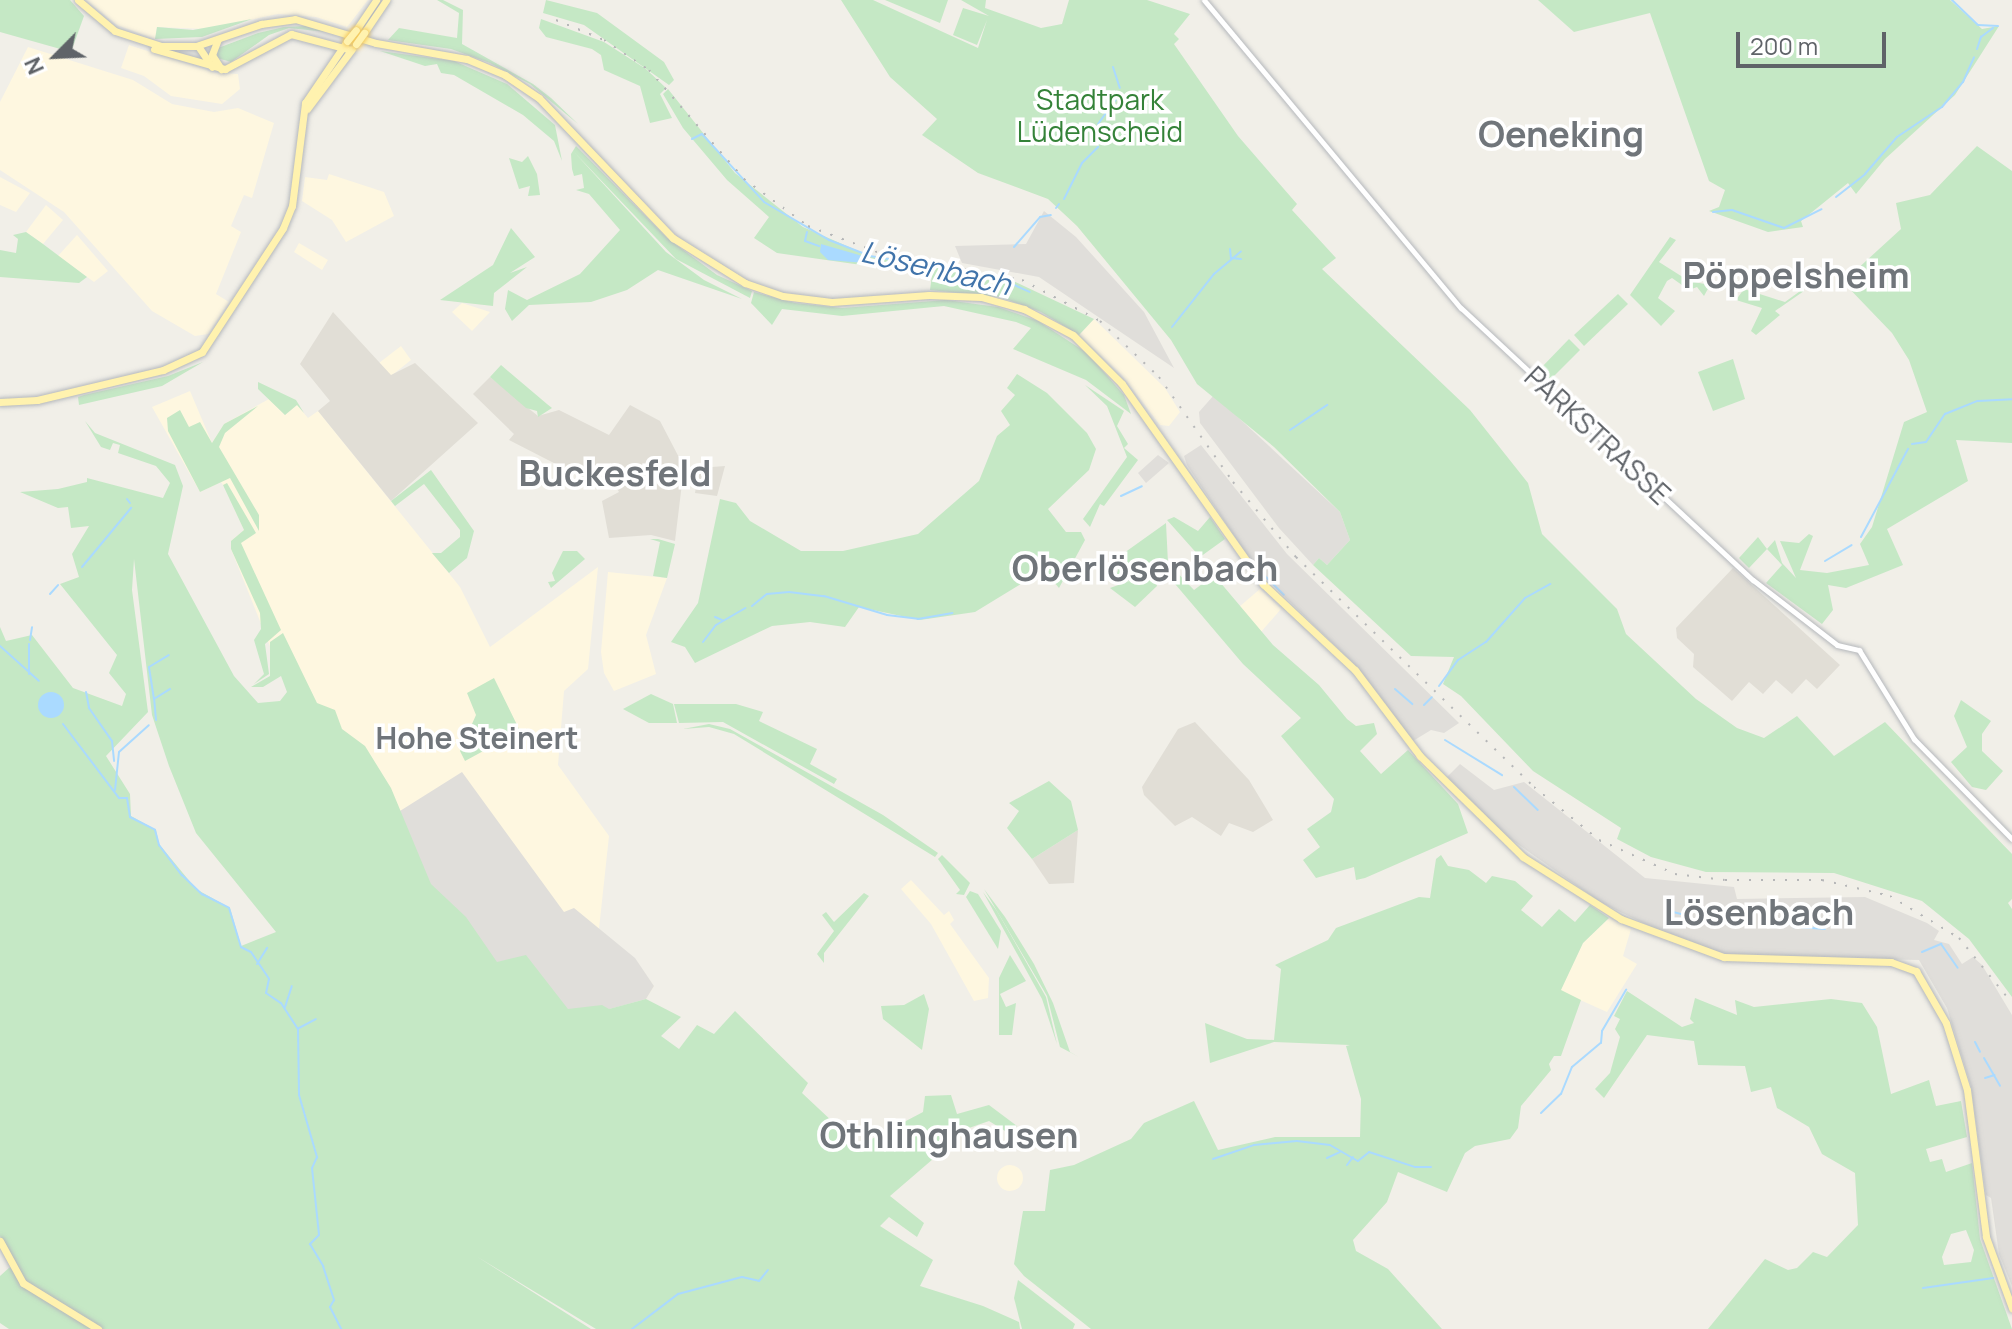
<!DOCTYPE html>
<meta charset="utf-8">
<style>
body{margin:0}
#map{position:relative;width:2012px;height:1329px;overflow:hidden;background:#f1efe8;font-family:Manrope,sans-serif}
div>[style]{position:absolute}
.commercial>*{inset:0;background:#fef7e0}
.round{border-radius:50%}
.industrial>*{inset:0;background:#e0deda}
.education>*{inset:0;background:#e1ded6}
.green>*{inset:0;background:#c5e8c5}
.water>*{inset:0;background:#aadaff}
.stream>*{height:2px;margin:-1px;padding:0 1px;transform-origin:1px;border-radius:1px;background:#aadaff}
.roads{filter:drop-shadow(0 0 2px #b5b8bc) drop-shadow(0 0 2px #b5b8bc)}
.minor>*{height:5px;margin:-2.5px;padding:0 2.5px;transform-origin:2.5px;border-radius:2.5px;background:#fff}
.major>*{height:7px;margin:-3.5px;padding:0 3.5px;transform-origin:3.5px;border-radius:3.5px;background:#fff2af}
.rail>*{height:2px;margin-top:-1px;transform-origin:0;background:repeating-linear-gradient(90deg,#b6b7b8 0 2px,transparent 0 12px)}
.bridges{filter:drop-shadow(0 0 2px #f2c960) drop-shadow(0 0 2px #f2c960)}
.major-bridge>*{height:7px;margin:-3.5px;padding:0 3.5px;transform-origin:3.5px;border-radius:3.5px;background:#fff2af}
span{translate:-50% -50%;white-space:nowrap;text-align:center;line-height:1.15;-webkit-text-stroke:7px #fff;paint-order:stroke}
.park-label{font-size:28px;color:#348238}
.street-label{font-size:28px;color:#5f6368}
.water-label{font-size:30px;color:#4174aa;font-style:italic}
.neighbourhood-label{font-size:30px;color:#70757a;font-weight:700}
.district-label{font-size:36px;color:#70757a;font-weight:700}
.north{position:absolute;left:16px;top:16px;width:80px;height:80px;-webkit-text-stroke:6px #fff;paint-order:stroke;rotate:246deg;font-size:22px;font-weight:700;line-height:32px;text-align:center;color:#5f6368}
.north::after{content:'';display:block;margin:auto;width:28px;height:36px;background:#5f6368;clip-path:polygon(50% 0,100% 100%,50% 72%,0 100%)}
.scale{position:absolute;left:1736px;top:32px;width:150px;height:36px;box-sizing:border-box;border:4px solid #5f6368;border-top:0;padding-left:10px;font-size:24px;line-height:28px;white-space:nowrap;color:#5f6368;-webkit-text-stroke:6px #fff;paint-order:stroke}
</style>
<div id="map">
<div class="commercial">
<i style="clip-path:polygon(86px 0,368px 0,347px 27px,316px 17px,278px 14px,207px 29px,157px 27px,155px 39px,117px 25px)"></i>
<i style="clip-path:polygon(129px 45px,215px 73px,238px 74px,240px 89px,222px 104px,171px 96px,144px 76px,121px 68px)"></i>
<i style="clip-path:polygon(28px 47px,133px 80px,172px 104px,214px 112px,238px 108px,274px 123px,252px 198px,244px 195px,231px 226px,241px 232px,216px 294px,229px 302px,208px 334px,195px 336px,152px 311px,64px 212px,0 170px,0 102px)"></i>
<i style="clip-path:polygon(329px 174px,384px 192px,394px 216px,346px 242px,332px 220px,302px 201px,305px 177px,327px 180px)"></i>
<i style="clip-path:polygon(0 177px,30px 193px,16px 212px,0 205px)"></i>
<i style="clip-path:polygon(46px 205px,63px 220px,43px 244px,26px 232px)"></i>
<i style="clip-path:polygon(77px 235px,108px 271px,94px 282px,58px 256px)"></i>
<i style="clip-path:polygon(299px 243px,328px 260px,322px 270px,294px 252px)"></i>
<i style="clip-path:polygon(462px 303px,490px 312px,472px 331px,452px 312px)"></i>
<i style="clip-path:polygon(1094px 319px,1165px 388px,1180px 412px,1169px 426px,1160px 425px,1122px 375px,1079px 335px)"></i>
<i style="clip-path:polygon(401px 346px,411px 360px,391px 376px,379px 363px)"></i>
<i style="clip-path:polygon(190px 391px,212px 443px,224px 424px,269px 399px,285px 415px,297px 405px,308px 418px,318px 411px,460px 587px,490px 647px,598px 567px,588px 669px,564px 691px,558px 765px,609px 836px,599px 929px,644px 972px,654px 986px,646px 999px,318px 766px,231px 549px,231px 541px,244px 530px,225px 488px,221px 482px,200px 492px,152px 407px)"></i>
<i style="clip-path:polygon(608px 572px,667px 578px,646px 635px,656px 674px,614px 691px,604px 673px,601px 652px)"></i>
<i style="clip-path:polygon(1260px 589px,1281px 609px,1261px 632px,1239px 607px)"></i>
<i style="clip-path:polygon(911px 880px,944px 915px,949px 911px,954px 920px,950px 924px,989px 978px,988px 998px,974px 1001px,931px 924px,901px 889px)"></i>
<i style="clip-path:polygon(1609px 918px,1631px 929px,1623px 956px,1637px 964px,1607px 1012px,1560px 991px,1583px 943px)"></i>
<i class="round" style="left:997px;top:1165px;width:26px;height:26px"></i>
</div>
<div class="industrial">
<i style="clip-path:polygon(1044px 211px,1076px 237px,1144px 312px,1174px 368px,1039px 277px,962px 263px,955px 246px,1026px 244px)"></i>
<i style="clip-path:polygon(1214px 395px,1340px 512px,1350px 540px,1327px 565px,1319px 558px,1313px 565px,1279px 528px,1200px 423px,1199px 412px)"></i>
<i style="clip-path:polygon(1201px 445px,1287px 554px,1459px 723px,1444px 733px,1431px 730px,1413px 741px,1354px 664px,1257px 570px,1187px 465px,1184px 456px)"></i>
<i style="clip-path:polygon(1158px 455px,1169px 463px,1146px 483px,1138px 473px)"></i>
<i style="clip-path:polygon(1460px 764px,1494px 790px,1524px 782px,1645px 878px,1734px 887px,1737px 899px,1865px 897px,1927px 923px,1939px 931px,1934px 940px,1949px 944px,1962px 964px,1973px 957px,1982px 965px,2012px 1015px,2012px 1286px,1999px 1254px,1991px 1198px,1986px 1195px,1971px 1086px,1947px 1008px,1919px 960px,1732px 956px,1672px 937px,1600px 902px,1495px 828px,1447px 777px)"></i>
<i style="clip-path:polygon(462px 772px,564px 912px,574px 908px,635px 958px,654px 986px,646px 999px,508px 1037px,384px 821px)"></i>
</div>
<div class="education">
<i style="clip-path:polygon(333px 312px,391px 375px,415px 363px,478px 423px,391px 501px,318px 411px,330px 401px,300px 364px)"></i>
<i style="clip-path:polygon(490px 377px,538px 416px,559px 410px,609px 435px,630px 405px,660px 421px,684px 467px,675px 541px,651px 535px,609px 538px,602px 501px,619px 492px,611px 479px,601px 469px,587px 480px,509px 440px,514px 434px,473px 394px)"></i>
<i style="clip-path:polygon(725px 466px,717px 496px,695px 493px,699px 468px)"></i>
<i style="clip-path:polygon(1733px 568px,1840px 665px,1817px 689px,1806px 679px,1792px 694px,1776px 680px,1763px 694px,1749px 682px,1732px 701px,1693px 667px,1694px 654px,1677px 638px,1676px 628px)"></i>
<i style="clip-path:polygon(1195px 722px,1249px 780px,1273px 820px,1253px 832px,1229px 823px,1221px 836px,1192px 817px,1175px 826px,1144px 795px,1142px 787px,1178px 729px)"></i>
<i style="clip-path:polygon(1078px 830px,1074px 883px,1049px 884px,1032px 859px)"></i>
</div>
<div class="green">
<i style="clip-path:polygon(0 0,70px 0,84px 16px,71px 52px,0 32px)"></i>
<i style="clip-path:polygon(437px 0,443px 0,463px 10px,462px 44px,533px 84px,551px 98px,578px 124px,530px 84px,490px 63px,451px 49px,388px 40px,399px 28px,457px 38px,459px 13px)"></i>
<i style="clip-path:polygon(546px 0,597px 13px,664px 62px,674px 80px,669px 85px,584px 25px,543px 13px)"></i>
<i style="clip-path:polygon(841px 0,873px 0,978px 48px,987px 20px,977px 45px,953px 35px,963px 8px,989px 16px,961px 0,986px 0,985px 8px,1041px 28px,1062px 24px,1069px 0,1147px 0,1190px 14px,1174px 34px,1179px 39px,1174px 44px,1238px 136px,1297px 204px,1292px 210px,1336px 258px,1322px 269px,1470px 410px,1528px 483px,1542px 534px,1617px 609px,1626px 634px,1696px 699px,1737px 728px,1764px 738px,1797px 716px,1834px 756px,1885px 722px,2012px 854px,2012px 899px,2008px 903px,2012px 909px,2012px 997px,1969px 939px,1922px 901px,1834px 873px,1706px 872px,1651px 857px,1617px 839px,1621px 828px,1533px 771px,1461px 696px,1443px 684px,1454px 657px,1411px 656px,1313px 565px,1319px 558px,1327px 565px,1350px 540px,1340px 512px,1274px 447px,1197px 384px,1171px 340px,1077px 226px,1048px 199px,978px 173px,922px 135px,937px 119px,890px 77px)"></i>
<i style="clip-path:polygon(885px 0,948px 0,940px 23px)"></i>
<i style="clip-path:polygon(1538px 0,1950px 0,1982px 29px,1999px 26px,1955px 95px,1885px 159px,1856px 194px,1848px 183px,1801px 221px,1803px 227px,1768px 232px,1709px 211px,1719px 207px,1725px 190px,1709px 181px,1650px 13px,1574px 32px)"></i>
<i style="clip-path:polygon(252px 19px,202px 37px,155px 39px,157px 27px,193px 30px)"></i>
<i style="clip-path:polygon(541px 19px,604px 42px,646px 69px,666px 88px,660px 94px,672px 118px,650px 123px,640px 86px,604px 70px,601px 55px,592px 49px,546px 37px,539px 28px)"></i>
<i style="clip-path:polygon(306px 26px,327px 32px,289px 28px,269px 35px,231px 62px,217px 58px,218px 48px,258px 33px,284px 27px)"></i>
<i style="clip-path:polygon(380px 51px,454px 61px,507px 84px,555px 125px,562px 161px,554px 141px,523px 115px,454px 75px,441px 73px,437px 64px,425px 66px)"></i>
<i style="clip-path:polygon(668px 89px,735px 173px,803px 227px,870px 256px,1009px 279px,1094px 319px,1079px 335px,1041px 312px,1000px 297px,930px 290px,932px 275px,777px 253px,754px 238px,769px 217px,727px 180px,683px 128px,663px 94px)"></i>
<i style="clip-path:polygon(576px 146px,667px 238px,717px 275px,752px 291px,750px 298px,676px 259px,574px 152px,666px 252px,704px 280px,742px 299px,658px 270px,627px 290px,591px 302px,529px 305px,512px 321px,505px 309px,508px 290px,527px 300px,580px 274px,620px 230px,589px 194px,576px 190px,584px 188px,582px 174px,574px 176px,572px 169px,571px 154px)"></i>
<i style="clip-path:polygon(1977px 146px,2012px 171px,2012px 443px,1956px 440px,1968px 481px,1887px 529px,1903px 565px,1846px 588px,1828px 585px,1833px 610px,1822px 624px,1766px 583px,1782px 565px,1767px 549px,1749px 568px,1739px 558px,1758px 537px,1767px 549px,1775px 540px,1782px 563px,1796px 578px,1780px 541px,1799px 543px,1809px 534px,1813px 536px,1800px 570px,1827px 573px,1869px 565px,1860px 544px,1872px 527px,1904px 422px,1927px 412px,1909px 360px,1892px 333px,1843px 282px,1901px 229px,1896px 203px,1930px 195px)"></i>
<i style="clip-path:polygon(528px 156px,537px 174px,540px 195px,528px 196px,530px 186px,519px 189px,509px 158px,522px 162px)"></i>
<i style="clip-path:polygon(511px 228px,535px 257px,510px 273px,527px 267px,494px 293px,493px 306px,440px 300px,493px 265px)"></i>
<i style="clip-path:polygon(26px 232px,43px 244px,87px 277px,79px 283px,0 277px,0 250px,16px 253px,18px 239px,13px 235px)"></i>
<i style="clip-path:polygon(1670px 237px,1676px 240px,1659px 262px,1689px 281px,1710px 285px,1704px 296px,1697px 287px,1689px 290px,1672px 278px,1667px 281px,1658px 298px,1675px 311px,1661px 326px,1630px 295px)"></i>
<i style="clip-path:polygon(1744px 289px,1785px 302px,1803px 289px,1804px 291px,1775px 311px,1780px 315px,1756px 335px,1751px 331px,1762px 308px,1736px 300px)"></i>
<i style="clip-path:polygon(754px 292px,795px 303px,842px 308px,946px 300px,998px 307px,1038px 321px,1087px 353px,1124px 395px,1131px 414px,1086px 380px,1013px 349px,1031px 328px,1016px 322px,944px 306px,842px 316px,782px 309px,772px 325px,751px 303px)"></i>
<i style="clip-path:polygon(1618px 294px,1628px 304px,1584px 346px,1574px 335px)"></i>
<i style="clip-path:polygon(1569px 339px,1580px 350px,1549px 381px,1538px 371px)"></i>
<i style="clip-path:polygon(1733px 359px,1745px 399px,1713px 411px,1698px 372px)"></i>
<i style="clip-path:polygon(203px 362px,162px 386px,79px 405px,78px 397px,84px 395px,168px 376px)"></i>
<i style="clip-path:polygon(501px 365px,547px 404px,552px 408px,538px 417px,537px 411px,526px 408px,490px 377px)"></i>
<i style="clip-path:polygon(1017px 374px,1047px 393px,1087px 433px,1096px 449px,1089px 470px,1048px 509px,1066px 532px,1081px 532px,1085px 540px,1059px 588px,1044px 570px,975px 612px,920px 620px,859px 607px,845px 627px,810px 622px,772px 626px,695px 663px,685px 647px,671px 642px,698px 603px,720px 499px,736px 503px,750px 521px,801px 551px,843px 551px,918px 534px,979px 481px,997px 436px,1010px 425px,1001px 411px,1015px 395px,1007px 388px)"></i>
<i style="clip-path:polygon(258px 382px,296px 400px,304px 413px,297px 405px,285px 415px,258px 389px)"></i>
<i style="clip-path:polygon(1085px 385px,1124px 411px,1117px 426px,1128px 444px,1124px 448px,1138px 460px,1104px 506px,1100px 504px,1090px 527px,1083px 519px,1127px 457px,1107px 406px)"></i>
<i style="clip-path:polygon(258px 406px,225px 433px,219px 447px,259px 515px,259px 531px,230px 478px,200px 492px,168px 431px,167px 418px,180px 410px,189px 427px,200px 422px,212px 443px,224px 424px)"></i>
<i style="clip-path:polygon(evenodd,85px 421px,95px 433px,175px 465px,183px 486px,168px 554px,234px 676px,258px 703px,280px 701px,287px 692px,281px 676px,263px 687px,251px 687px,270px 676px,270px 642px,283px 633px,317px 703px,335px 710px,342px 729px,365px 746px,391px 788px,431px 884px,466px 917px,497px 962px,526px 955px,568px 1009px,602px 1005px,609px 1009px,646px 999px,681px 1017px,661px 1036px,679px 1049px,697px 1025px,714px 1034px,735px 1011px,808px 1083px,802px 1093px,834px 1123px,851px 1150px,923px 1112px,925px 1096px,951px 1095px,957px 1114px,989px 1105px,1017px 1126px,1010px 1134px,989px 1121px,969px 1128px,890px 1196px,924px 1223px,917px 1237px,889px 1217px,880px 1226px,933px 1260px,920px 1286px,983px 1306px,1019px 1322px,1020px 1329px,596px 1329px,476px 1256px,591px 1329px,102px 1329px,25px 1280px,0 1236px,0 627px,6px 641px,32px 635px,73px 688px,122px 706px,126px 694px,109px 673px,117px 655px,60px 584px,79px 577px,72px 554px,89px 526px,71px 528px,68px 507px,58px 508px,20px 492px,58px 489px,87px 482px,87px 478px,163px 498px,170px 483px,156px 466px,118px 453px,120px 445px,113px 443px,110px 450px,101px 447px,85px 421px,134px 559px,152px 715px,169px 766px,196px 833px,276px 932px,241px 946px,230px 908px,196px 889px,159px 844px,156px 830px,131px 816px,130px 794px,106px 756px,148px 712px,132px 590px,134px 559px)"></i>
<i style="clip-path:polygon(431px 470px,474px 531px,467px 558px,449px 573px,432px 553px,441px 553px,460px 537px,460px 530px,424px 484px,395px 506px,391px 501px)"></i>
<i style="clip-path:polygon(227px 483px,256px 533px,241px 543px,281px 630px,265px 644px,269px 674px,254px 684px,264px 674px,254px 640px,261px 629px,260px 613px,231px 549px,231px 541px,244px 530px,223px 485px)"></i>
<i style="clip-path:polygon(1174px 517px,1198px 531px,1210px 517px,1225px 539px,1200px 557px,1167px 520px)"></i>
<i style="clip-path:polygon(1166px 523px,1168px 563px,1194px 590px,1214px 575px,1273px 645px,1319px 685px,1347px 719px,1356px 726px,1374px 723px,1377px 734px,1360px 751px,1381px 774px,1408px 750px,1458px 804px,1468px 833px,1365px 878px,1356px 880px,1354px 867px,1316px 878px,1303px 860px,1320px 847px,1307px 829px,1331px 812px,1334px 799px,1281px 736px,1301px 718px,1243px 664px,1170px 578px,1162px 584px,1146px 573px,1124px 583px,1114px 582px,1124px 553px)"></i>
<i style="clip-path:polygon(650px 539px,658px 539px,675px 544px,667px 578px,653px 576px,660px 542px)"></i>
<i style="clip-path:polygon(563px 551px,577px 551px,585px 559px,551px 588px,548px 582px,555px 581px,552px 573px)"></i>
<i style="clip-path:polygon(1146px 575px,1155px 579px,1157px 586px,1135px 607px,1110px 588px)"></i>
<i style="clip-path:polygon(494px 678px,520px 731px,465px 761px,460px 751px,476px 715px,467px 693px)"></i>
<i style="clip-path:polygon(651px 694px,673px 704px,677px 723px,649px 723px,623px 709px)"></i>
<i style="clip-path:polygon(1961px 700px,1991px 721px,1982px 734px,1982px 751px,2003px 771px,1986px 790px,1972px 787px,1951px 762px,1967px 747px,1954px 716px)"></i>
<i style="clip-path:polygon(674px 704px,736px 704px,763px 712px,759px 721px,817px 749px,810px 764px,837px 779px,834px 784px,723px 722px,679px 723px)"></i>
<i style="clip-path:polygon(709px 724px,730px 729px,883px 815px,938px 853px,935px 857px,734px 734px,709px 727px,683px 729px)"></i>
<i style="clip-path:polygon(1049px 781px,1071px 801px,1078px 830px,1032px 859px,1007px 828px,1019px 811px,1009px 803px)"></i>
<i style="clip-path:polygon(942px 855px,970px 883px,964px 895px,956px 894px,960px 890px,938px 859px)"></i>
<i style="clip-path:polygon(1441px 855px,1448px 866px,1469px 870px,1486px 883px,1492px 876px,1515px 881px,1533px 896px,1521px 910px,1542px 927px,1559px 909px,1575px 922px,1590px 905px,1609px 918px,1583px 943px,1561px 990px,1581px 1000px,1561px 1056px,1554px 1056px,1549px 1064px,1551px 1070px,1521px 1106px,1518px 1128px,1510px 1139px,1475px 1146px,1465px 1153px,1447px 1192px,1398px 1172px,1387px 1202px,1353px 1240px,1356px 1251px,1388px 1269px,1442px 1329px,1091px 1329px,1024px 1276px,1014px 1264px,1023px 1211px,1045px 1211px,1050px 1170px,1074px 1165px,1131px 1139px,1144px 1123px,1194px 1101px,1218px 1150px,1275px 1137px,1360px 1137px,1361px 1099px,1346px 1046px,1350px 1045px,1274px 1042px,1210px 1063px,1205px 1023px,1247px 1039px,1274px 1040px,1281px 969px,1275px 965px,1328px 940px,1336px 928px,1419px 897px,1430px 898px,1436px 859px)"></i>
<i style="clip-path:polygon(984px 889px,1005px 917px,1034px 964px,1053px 1003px,1070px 1052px,1079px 1057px,1060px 1047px,1047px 996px)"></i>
<i style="clip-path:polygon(970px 891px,978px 894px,1001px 931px,998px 949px,966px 897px)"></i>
<i style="clip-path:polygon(983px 892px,997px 911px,1046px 997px,1057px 1044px,1042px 999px)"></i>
<i style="clip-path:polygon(864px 893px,869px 896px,824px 953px,824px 963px,817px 954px,834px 931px,822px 915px,826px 912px,834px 922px)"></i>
<i style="clip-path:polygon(1010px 955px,1026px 981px,1000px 994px,1006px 1007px,1016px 1003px,1012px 1035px,999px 1035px,999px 978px)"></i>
<i style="clip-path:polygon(evenodd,1627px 991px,1682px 1027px,1694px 1023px,1690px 1019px,1695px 998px,1737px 1015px,1735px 1000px,1754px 1007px,1831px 999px,1862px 1003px,1877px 1027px,1891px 1094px,1929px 1080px,1936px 1106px,1961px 1101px,1967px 1137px,1926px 1149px,1930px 1162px,1942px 1159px,1946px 1172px,1972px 1163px,1980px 1239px,2012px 1329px,1708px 1329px,1765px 1259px,1788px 1270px,1797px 1268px,1813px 1252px,1827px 1257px,1858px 1225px,1855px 1173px,1822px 1154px,1809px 1127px,1777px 1108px,1771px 1087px,1751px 1092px,1745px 1066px,1698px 1065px,1694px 1041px,1647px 1035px,1604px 1098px,1595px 1089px,1610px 1073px,1620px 1037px,1615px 1029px,1620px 1019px,1614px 1016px,1627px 991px,1966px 1230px,1974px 1250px,1971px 1262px,1944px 1265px,1942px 1257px,1951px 1234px,1966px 1230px)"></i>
<i style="clip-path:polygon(924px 994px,929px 1009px,922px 1050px,883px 1019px,881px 1006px,904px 1005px)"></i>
<i style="clip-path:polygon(10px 1267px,30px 1291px,93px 1329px,9px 1329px,0 1323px,0 1276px)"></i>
<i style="clip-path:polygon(1018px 1280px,1075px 1324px,1073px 1329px,1022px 1329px,1014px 1298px)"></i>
</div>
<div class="water">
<i style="clip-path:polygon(821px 244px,866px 257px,865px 263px,828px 260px,820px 252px)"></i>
<i class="round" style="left:38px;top:692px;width:26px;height:26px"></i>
</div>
<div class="stream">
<i style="left:1952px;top:0;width:36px;rotate:44deg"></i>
<i style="left:1978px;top:25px;width:20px;rotate:3deg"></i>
<i style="left:1977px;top:49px;width:13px;rotate:-72deg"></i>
<i style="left:1981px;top:37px;width:15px;rotate:-37deg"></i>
<i style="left:1113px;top:67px;width:22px;rotate:72deg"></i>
<i style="left:1098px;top:124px;width:31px;rotate:-54deg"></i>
<i style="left:692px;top:139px;width:11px;rotate:-27deg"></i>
<i style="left:702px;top:134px;width:92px;rotate:47.6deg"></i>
<i style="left:764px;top:202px;width:75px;rotate:30.3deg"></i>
<i style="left:829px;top:240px;width:44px;rotate:21.3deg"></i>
<i style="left:870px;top:256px;width:126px;rotate:9.2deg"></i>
<i style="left:994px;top:276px;width:39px;rotate:24deg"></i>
<i style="left:1836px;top:197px;width:37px;rotate:-38deg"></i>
<i style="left:1865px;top:174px;width:49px;rotate:-49.1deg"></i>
<i style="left:1897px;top:137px;width:54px;rotate:-33.7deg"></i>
<i style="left:1942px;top:107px;width:33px;rotate:-50deg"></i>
<i style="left:1963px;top:82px;width:27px;rotate:-66deg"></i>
<i style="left:1064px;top:199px;width:40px;rotate:-63.4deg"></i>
<i style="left:1082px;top:163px;width:23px;rotate:-45deg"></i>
<i style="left:1056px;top:208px;width:5px;rotate:-53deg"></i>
<i style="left:1713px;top:212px;width:19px;rotate:-6deg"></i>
<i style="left:1732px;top:210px;width:55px;rotate:19.1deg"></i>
<i style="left:1784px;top:228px;width:42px;rotate:-26.6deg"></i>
<i style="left:807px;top:232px;width:9px;rotate:103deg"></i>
<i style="left:805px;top:241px;width:15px;rotate:20deg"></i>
<i style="left:1014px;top:247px;width:40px;rotate:-49deg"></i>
<i style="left:1040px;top:217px;width:11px;rotate:-10deg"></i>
<i style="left:1230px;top:249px;width:9px;rotate:84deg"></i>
<i style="left:1231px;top:258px;width:10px;rotate:6deg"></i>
<i style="left:1172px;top:327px;width:68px;rotate:-51.6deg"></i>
<i style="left:1214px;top:274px;width:35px;rotate:-40deg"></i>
<i style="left:1290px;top:430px;width:45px;rotate:-34deg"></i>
<i style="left:1912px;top:444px;width:14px;rotate:-8deg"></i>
<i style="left:1926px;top:442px;width:34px;rotate:-56deg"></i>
<i style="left:1945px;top:414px;width:35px;rotate:-22deg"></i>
<i style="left:1978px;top:401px;width:34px;rotate:-3deg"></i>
<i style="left:1121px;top:496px;width:23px;rotate:-25deg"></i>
<i style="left:127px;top:499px;width:5px;rotate:53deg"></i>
<i style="left:1861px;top:537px;width:100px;rotate:-61.9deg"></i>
<i style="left:1825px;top:561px;width:31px;rotate:-31deg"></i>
<i style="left:82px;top:567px;width:77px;rotate:-50.3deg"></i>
<i style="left:1264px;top:575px;width:28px;rotate:45deg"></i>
<i style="left:50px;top:594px;width:12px;rotate:-48deg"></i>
<i style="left:752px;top:606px;width:19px;rotate:-39deg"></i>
<i style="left:767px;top:594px;width:22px;rotate:-5deg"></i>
<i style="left:789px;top:592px;width:35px;rotate:7deg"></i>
<i style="left:824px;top:596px;width:66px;rotate:16.8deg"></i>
<i style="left:887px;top:615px;width:31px;rotate:7deg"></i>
<i style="left:918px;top:619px;width:35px;rotate:-10deg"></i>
<i style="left:715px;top:617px;width:8px;rotate:23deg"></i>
<i style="left:30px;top:640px;width:13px;rotate:-81deg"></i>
<i style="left:703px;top:642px;width:21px;rotate:-53deg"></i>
<i style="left:716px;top:625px;width:34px;rotate:-30deg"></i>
<i style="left:0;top:646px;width:52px;rotate:41.9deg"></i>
<i style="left:29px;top:674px;width:30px;rotate:-90deg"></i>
<i style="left:1439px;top:686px;width:32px;rotate:-54deg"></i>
<i style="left:1458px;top:660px;width:33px;rotate:-33deg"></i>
<i style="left:1486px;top:642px;width:59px;rotate:-48.4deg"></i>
<i style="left:1525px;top:598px;width:29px;rotate:-29deg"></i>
<i style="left:1395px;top:689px;width:23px;rotate:41deg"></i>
<i style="left:86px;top:692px;width:16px;rotate:79deg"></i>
<i style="left:89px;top:708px;width:40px;rotate:55.1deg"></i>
<i style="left:112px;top:741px;width:20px;rotate:84deg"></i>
<i style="left:154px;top:699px;width:32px;rotate:-99deg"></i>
<i style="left:149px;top:667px;width:23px;rotate:-31deg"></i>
<i style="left:1424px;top:705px;width:11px;rotate:-45deg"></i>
<i style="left:156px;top:720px;width:21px;rotate:-95deg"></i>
<i style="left:154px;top:699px;width:19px;rotate:-32deg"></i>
<i style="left:63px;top:724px;width:93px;rotate:52.9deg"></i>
<i style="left:119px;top:798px;width:8px"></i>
<i style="left:127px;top:798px;width:19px;rotate:81deg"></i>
<i style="left:130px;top:817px;width:28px;rotate:27deg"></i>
<i style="left:155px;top:830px;width:16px;rotate:75deg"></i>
<i style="left:159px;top:845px;width:38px;rotate:53deg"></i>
<i style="left:182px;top:875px;width:28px;rotate:44deg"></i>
<i style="left:202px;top:894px;width:30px;rotate:27deg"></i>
<i style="left:229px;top:908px;width:41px;rotate:72.9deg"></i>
<i style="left:241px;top:947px;width:11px;rotate:27deg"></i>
<i style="left:251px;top:952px;width:32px;rotate:56deg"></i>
<i style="left:269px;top:979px;width:14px;rotate:102deg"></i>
<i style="left:266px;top:993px;width:18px;rotate:34deg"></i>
<i style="left:281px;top:1003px;width:31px;rotate:57deg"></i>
<i style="left:298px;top:1029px;width:66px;rotate:89.1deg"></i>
<i style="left:299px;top:1095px;width:65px;rotate:73.8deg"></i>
<i style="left:317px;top:1157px;width:12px;rotate:114deg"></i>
<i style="left:312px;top:1168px;width:67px;rotate:84deg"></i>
<i style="left:319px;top:1235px;width:13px;rotate:135deg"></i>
<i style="left:310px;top:1244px;width:26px;rotate:59deg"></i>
<i style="left:323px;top:1266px;width:36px;rotate:72deg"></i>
<i style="left:334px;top:1300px;width:8px;rotate:120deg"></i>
<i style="left:330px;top:1307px;width:25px;rotate:63deg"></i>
<i style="left:1445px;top:740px;width:67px;rotate:31.6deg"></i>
<i style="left:1514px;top:787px;width:33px;rotate:44deg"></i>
<i style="left:115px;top:790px;width:38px;rotate:-84deg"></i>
<i style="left:119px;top:752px;width:40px;rotate:-42deg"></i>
<i style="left:1673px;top:912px;width:12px;rotate:14deg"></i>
<i style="left:1782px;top:917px;width:16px;rotate:40deg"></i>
<i style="left:1674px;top:925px;width:16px;rotate:-40deg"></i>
<i style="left:1798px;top:927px;width:27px;rotate:4deg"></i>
<i style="left:1922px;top:952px;width:21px;rotate:-23deg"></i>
<i style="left:1941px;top:944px;width:29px;rotate:55deg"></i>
<i style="left:257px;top:964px;width:19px;rotate:-58deg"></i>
<i style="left:285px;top:1007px;width:22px;rotate:-72deg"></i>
<i style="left:299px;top:1028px;width:19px;rotate:-28deg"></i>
<i style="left:1975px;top:1042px;width:11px;rotate:63deg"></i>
<i style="left:1984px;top:1058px;width:32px;rotate:60deg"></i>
<i style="left:1985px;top:1078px;width:10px;rotate:-17deg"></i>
<i style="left:1541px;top:1113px;width:28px;rotate:-44deg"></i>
<i style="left:1561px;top:1094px;width:29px;rotate:-68deg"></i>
<i style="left:1572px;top:1067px;width:38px;rotate:-40deg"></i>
<i style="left:1601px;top:1043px;width:12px;rotate:-85deg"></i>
<i style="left:1602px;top:1031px;width:48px;rotate:-59.7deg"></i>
<i style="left:1327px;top:1158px;width:14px;rotate:-25deg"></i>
<i style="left:1213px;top:1159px;width:43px;rotate:-18.9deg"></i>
<i style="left:1254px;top:1145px;width:43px;rotate:-5.3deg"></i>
<i style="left:1297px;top:1141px;width:33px;rotate:7deg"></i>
<i style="left:1330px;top:1145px;width:32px;rotate:30deg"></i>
<i style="left:1358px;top:1161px;width:14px;rotate:-39deg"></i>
<i style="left:1369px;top:1152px;width:48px;rotate:18.1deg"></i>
<i style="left:1415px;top:1167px;width:16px"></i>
<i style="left:1347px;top:1165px;width:10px;rotate:-53deg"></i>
<i style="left:1923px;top:1288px;width:71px;rotate:-8.1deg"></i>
<i style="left:632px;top:1329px;width:58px;rotate:-37.3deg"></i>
<i style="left:678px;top:1294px;width:66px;rotate:-14.9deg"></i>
<i style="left:742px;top:1277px;width:17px;rotate:13deg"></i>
<i style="left:759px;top:1281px;width:14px;rotate:-51deg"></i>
</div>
<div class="roads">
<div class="minor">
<i style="left:1204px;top:0;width:401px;rotate:50.2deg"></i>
<i style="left:1461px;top:308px;width:399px;rotate:43deg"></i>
<i style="left:1753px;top:580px;width:106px;rotate:37.7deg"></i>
<i style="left:1837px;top:645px;width:23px;rotate:13deg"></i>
<i style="left:1859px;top:650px;width:105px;rotate:58.3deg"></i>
<i style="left:1914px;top:739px;width:140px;rotate:45.6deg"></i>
</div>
<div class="major">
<i style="left:78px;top:0;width:48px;rotate:40deg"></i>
<i style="left:115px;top:31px;width:48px;rotate:18.1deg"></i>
<i style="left:161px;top:46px;width:35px"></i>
<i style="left:196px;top:46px;width:69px;rotate:-18.7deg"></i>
<i style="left:261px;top:24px;width:34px;rotate:-8deg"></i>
<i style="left:295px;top:19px;width:84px;rotate:16.5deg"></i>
<i style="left:376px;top:43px;width:92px;rotate:10deg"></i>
<i style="left:467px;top:59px;width:41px;rotate:22.8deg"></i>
<i style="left:505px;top:75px;width:41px;rotate:34.1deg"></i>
<i style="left:539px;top:98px;width:194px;rotate:46.3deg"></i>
<i style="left:673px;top:238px;width:85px;rotate:32deg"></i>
<i style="left:745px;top:283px;width:40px;rotate:18.9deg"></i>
<i style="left:783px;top:296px;width:49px;rotate:7deg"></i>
<i style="left:832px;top:302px;width:97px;rotate:-4.1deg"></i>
<i style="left:929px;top:295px;width:52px;rotate:2.2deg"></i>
<i style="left:981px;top:297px;width:45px;rotate:15.6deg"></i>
<i style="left:1024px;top:309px;width:55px;rotate:28deg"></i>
<i style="left:1073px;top:335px;width:69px;rotate:45deg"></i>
<i style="left:1122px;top:384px;width:245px;rotate:54.8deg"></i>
<i style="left:1263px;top:584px;width:126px;rotate:43.1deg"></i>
<i style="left:1355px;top:670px;width:108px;rotate:52.9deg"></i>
<i style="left:1420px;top:756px;width:144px;rotate:44.4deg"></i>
<i style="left:1523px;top:857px;width:116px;rotate:32.3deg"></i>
<i style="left:1621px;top:919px;width:110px;rotate:20.3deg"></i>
<i style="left:1724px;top:957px;width:167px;rotate:1.7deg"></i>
<i style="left:1891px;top:962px;width:27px;rotate:20deg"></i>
<i style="left:1916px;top:971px;width:60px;rotate:60deg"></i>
<i style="left:1946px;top:1023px;width:70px;rotate:72.6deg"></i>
<i style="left:1967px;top:1090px;width:148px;rotate:82.6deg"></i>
<i style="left:1986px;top:1237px;width:76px;rotate:69.9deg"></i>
<i style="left:356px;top:30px;width:36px;rotate:-56deg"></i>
<i style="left:364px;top:33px;width:40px;rotate:-56deg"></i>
<i style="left:218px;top:39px;width:17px;rotate:111deg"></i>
<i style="left:212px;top:55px;width:17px;rotate:57deg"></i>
<i style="left:198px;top:46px;width:25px;rotate:56deg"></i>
<i style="left:154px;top:49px;width:74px;rotate:15.7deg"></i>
<i style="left:225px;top:69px;width:75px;rotate:-27.9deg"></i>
<i style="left:291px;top:34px;width:62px;rotate:14.9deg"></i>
<i style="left:307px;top:109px;width:75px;rotate:-53.1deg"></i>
<i style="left:0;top:402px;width:37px;rotate:-3deg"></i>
<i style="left:37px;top:400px;width:130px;rotate:-13.4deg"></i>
<i style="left:163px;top:370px;width:43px;rotate:-24.8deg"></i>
<i style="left:202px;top:352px;width:148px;rotate:-56.8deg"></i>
<i style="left:283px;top:228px;width:24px;rotate:-68deg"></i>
<i style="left:292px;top:206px;width:104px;rotate:-82.8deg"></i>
<i style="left:305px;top:103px;width:75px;rotate:-55.9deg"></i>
<i style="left:0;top:1241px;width:48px;rotate:61.3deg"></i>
<i style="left:23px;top:1283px;width:88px;rotate:31.5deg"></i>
</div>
</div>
<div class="rail">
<i style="left:556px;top:20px;width:52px;rotate:22.6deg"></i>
<i style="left:604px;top:40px;width:54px;rotate:33.7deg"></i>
<i style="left:649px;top:70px;width:145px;rotate:48.9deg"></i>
<i style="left:744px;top:179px;width:79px;rotate:36.3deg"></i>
<i style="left:808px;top:226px;width:79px;rotate:20.7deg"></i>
<i style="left:882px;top:254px;width:142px;rotate:10.5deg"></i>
<i style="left:1022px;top:280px;width:88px;rotate:27.7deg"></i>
<i style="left:1100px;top:321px;width:81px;rotate:43.5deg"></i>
<i style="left:1159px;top:377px;width:128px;rotate:54.8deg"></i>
<i style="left:1233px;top:482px;width:98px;rotate:50deg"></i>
<i style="left:1296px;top:557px;width:331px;rotate:44deg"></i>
<i style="left:1534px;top:787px;width:84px;rotate:39.2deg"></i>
<i style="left:1599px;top:840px;width:83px;rotate:24.1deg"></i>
<i style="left:1675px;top:874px;width:50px;rotate:6.8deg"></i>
<i style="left:1725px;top:880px;width:97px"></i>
<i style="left:1822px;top:880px;width:70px;rotate:13.2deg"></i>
<i style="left:1890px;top:896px;width:81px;rotate:31.3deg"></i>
<i style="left:1959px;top:938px;width:84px;rotate:50.8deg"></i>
</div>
<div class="bridges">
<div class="major-bridge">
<i style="left:347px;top:41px;width:14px;rotate:-51deg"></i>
<i style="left:356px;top:44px;width:14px;rotate:-54deg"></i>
</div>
</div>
<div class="park-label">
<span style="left:1100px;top:115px">Stadtpark<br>Lüdenscheid</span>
</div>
<div class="street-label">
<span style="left:1598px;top:435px;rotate:43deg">PARKSTRASSE</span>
</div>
<div class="water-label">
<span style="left:936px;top:268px;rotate:13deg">Lösenbach</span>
</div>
<div class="neighbourhood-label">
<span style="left:477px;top:738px">Hohe Steinert</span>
</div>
<div class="district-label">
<span style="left:1561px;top:134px">Oeneking</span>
<span style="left:1796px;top:275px">Pöppelsheim</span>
<span style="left:615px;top:473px">Buckesfeld</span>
<span style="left:1145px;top:568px">Oberlösenbach</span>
<span style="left:1759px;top:912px">Lösenbach</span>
<span style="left:949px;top:1135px">Othlinghausen</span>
</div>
<div class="north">N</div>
<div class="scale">200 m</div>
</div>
